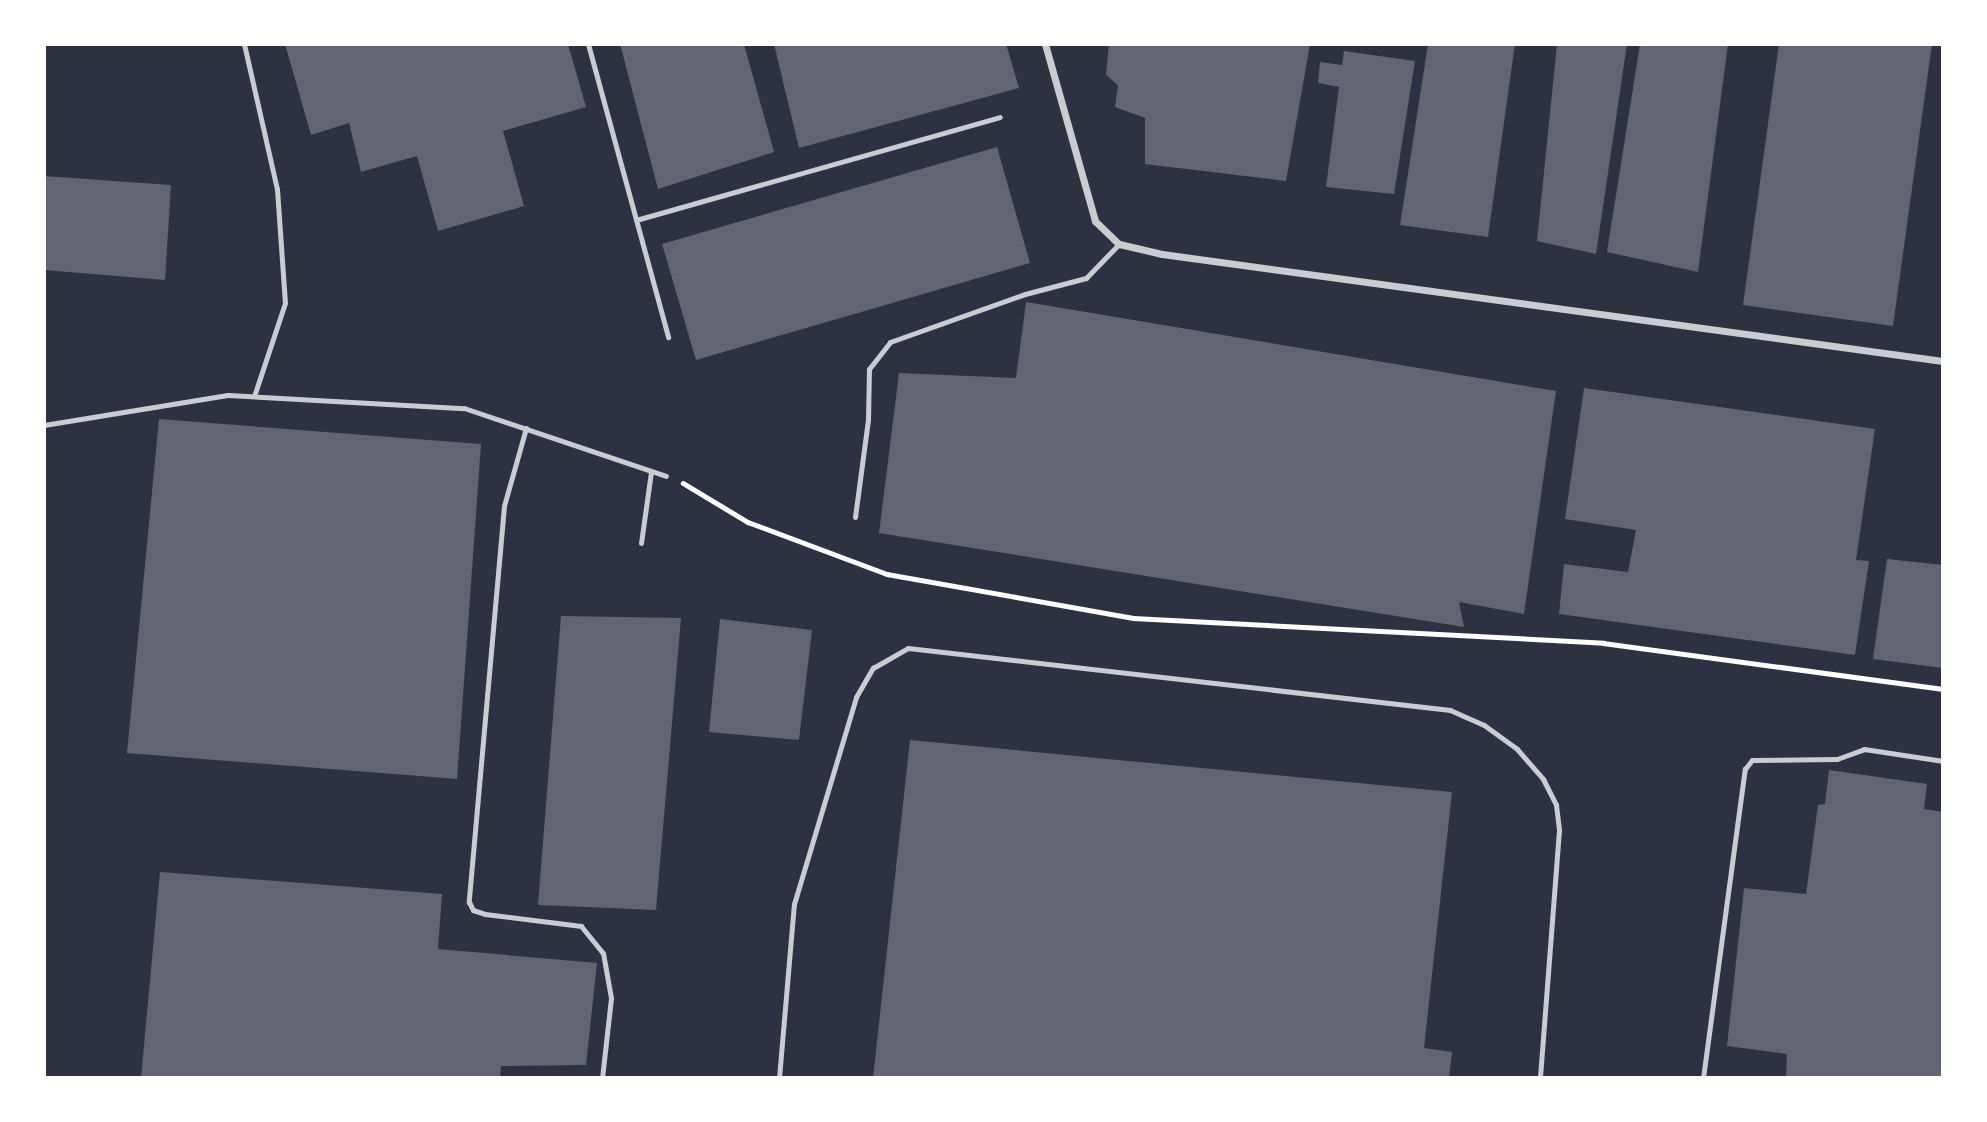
<!DOCTYPE html>
<style>
body{margin:0}
#map{position:relative;width:1987px;height:1122px;overflow:hidden;background:#2d3142;font-family:"Playfair Display",serif}
div>[style]{position:absolute}
.building>*{inset:0;background:#626471}
.path>*{height:4.5px;margin:-2.25px;padding:0 2.25px;transform-origin:2.25px;border-radius:2.25px;background:#fff}
.service>*{height:5px;margin:-2.5px;padding:0 2.5px;transform-origin:2.5px;border-radius:2.5px;background:#caccd0}
.minor>*{height:7px;margin:-3.5px;padding:0 3.5px;transform-origin:3.5px;border-radius:3.5px;background:#caccd0}
span{translate:-50% -50%;white-space:nowrap;text-align:center;line-height:1.15;-webkit-text-stroke:7px #fff;paint-order:stroke}
.frame{position:absolute;inset:0;border:46px solid #fff;pointer-events:none}
</style>
<div id="map">
<div class="building">
<i style="clip-path:polygon(285px 44px,568px 44px,586px 107px,503px 131px,524px 206px,438px 231px,417px 156px,361px 172px,349px 123px,311px 135px)"></i>
<i style="clip-path:polygon(620px 44px,744px 44px,774px 152px,658px 189px)"></i>
<i style="clip-path:polygon(774px 44px,1006px 44px,1019px 88px,799px 148px)"></i>
<i style="clip-path:polygon(1109px 44px,1310px 44px,1286px 181px,1145px 164px,1145px 118px,1115px 107px,1118px 85px,1106px 75px)"></i>
<i style="clip-path:polygon(1428px 44px,1515px 44px,1488px 237px,1400px 225px)"></i>
<i style="clip-path:polygon(1557px 44px,1627px 44px,1596px 254px,1537px 241px)"></i>
<i style="clip-path:polygon(1640px 44px,1728px 44px,1698px 272px,1607px 252px)"></i>
<i style="clip-path:polygon(1779px 44px,1932px 44px,1893px 326px,1743px 305px)"></i>
<i style="clip-path:polygon(1344px 51px,1415px 61px,1394px 194px,1326px 187px,1339px 87px,1318px 83px,1320px 62px,1342px 65px)"></i>
<i style="clip-path:polygon(997px 147px,1030px 263px,696px 360px,662px 244px)"></i>
<i style="clip-path:polygon(44px 176px,171px 185px,165px 280px,44px 270px)"></i>
<i style="clip-path:polygon(1026px 302px,1556px 391px,1524px 614px,1459px 602px,1464px 627px,879px 533px,899px 373px,1016px 378px)"></i>
<i style="clip-path:polygon(1584px 388px,1875px 429px,1856px 560px,1869px 561px,1855px 655px,1559px 614px,1564px 564px,1628px 572px,1636px 530px,1565px 519px)"></i>
<i style="clip-path:polygon(159px 419px,481px 444px,457px 779px,127px 753px)"></i>
<i style="clip-path:polygon(1887px 559px,1943px 565px,1943px 668px,1873px 659px)"></i>
<i style="clip-path:polygon(561px 616px,681px 618px,656px 910px,538px 905px)"></i>
<i style="clip-path:polygon(720px 619px,812px 630px,799px 740px,709px 732px)"></i>
<i style="clip-path:polygon(910px 740px,1452px 792px,1424px 1048px,1452px 1052px,1449px 1078px,873px 1078px)"></i>
<i style="clip-path:polygon(1829px 770px,1927px 784px,1924px 809px,1943px 812px,1943px 1078px,1786px 1078px,1787px 1054px,1727px 1046px,1744px 888px,1806px 894px,1818px 805px,1825px 804px)"></i>
<i style="clip-path:polygon(160px 872px,442px 894px,438px 949px,597px 963px,586px 1065px,501px 1066px,500px 1078px,141px 1078px)"></i>
</div>
<div class="path">
<i style="left:683px;top:483px;width:76px;rotate:31deg"></i>
<i style="left:748px;top:522px;width:148px;rotate:20.5deg"></i>
<i style="left:887px;top:574px;width:250px;rotate:10.1deg"></i>
<i style="left:1133px;top:618px;width:471px;rotate:3deg"></i>
<i style="left:1603px;top:643px;width:343px;rotate:7.7deg"></i>
</div>
<div class="service">
<i style="left:244px;top:44px;width:149px;rotate:77.2deg"></i>
<i style="left:277px;top:189px;width:114px;rotate:86deg"></i>
<i style="left:285px;top:303px;width:98px;rotate:108.4deg"></i>
<i style="left:588px;top:44px;width:304px;rotate:74.7deg"></i>
<i style="left:636px;top:220px;width:378px;rotate:-15.8deg"></i>
<i style="left:44px;top:425px;width:186px;rotate:-9.3deg"></i>
<i style="left:228px;top:395px;width:236px;rotate:3.2deg"></i>
<i style="left:464px;top:408px;width:213px;rotate:18.6deg"></i>
<i style="left:526px;top:428px;width:81px;rotate:105.8deg"></i>
<i style="left:504px;top:506px;width:398px;rotate:95.1deg"></i>
<i style="left:469px;top:902px;width:9px;rotate:63deg"></i>
<i style="left:473px;top:910px;width:13px;rotate:18deg"></i>
<i style="left:485px;top:914px;width:97px;rotate:7.1deg"></i>
<i style="left:581px;top:926px;width:35px;rotate:51deg"></i>
<i style="left:603px;top:953px;width:46px;rotate:79.9deg"></i>
<i style="left:611px;top:998px;width:81px;rotate:96.4deg"></i>
<i style="left:855px;top:517px;width:98px;rotate:-82.4deg"></i>
<i style="left:868px;top:420px;width:51px;rotate:-88.9deg"></i>
<i style="left:869px;top:369px;width:34px;rotate:-52deg"></i>
<i style="left:890px;top:342px;width:143px;rotate:-19.6deg"></i>
<i style="left:1025px;top:294px;width:63px;rotate:-14.7deg"></i>
<i style="left:1086px;top:278px;width:47px;rotate:-45.9deg"></i>
<i style="left:641px;top:543px;width:72px;rotate:-82deg"></i>
<i style="left:779px;top:1078px;width:175px;rotate:-85.1deg"></i>
<i style="left:794px;top:904px;width:216px;rotate:-73.3deg"></i>
<i style="left:856px;top:697px;width:34px;rotate:-60deg"></i>
<i style="left:873px;top:668px;width:40px;rotate:-29.7deg"></i>
<i style="left:908px;top:648px;width:546px;rotate:6.53deg"></i>
<i style="left:1450px;top:710px;width:37px;rotate:24deg"></i>
<i style="left:1484px;top:725px;width:41px;rotate:36deg"></i>
<i style="left:1517px;top:749px;width:40px;rotate:49deg"></i>
<i style="left:1543px;top:779px;width:29px;rotate:63deg"></i>
<i style="left:1556px;top:805px;width:25px;rotate:83deg"></i>
<i style="left:1559px;top:830px;width:249px;rotate:94.4deg"></i>
<i style="left:1703px;top:1078px;width:312px;rotate:-82.3deg"></i>
<i style="left:1745px;top:769px;width:11px;rotate:-52deg"></i>
<i style="left:1752px;top:760px;width:85px;rotate:-0.7deg"></i>
<i style="left:1837px;top:759px;width:29px;rotate:-20deg"></i>
<i style="left:1864px;top:749px;width:80px;rotate:8.6deg"></i>
</div>
<div class="minor">
<i style="left:1045px;top:44px;width:184px;rotate:74.2deg"></i>
<i style="left:1095px;top:221px;width:33px;rotate:44deg"></i>
<i style="left:1119px;top:244px;width:44px;rotate:13.1deg"></i>
<i style="left:1162px;top:254px;width:788px;rotate:7.8deg"></i>
</div>
<div class="frame"></div>
</div>
